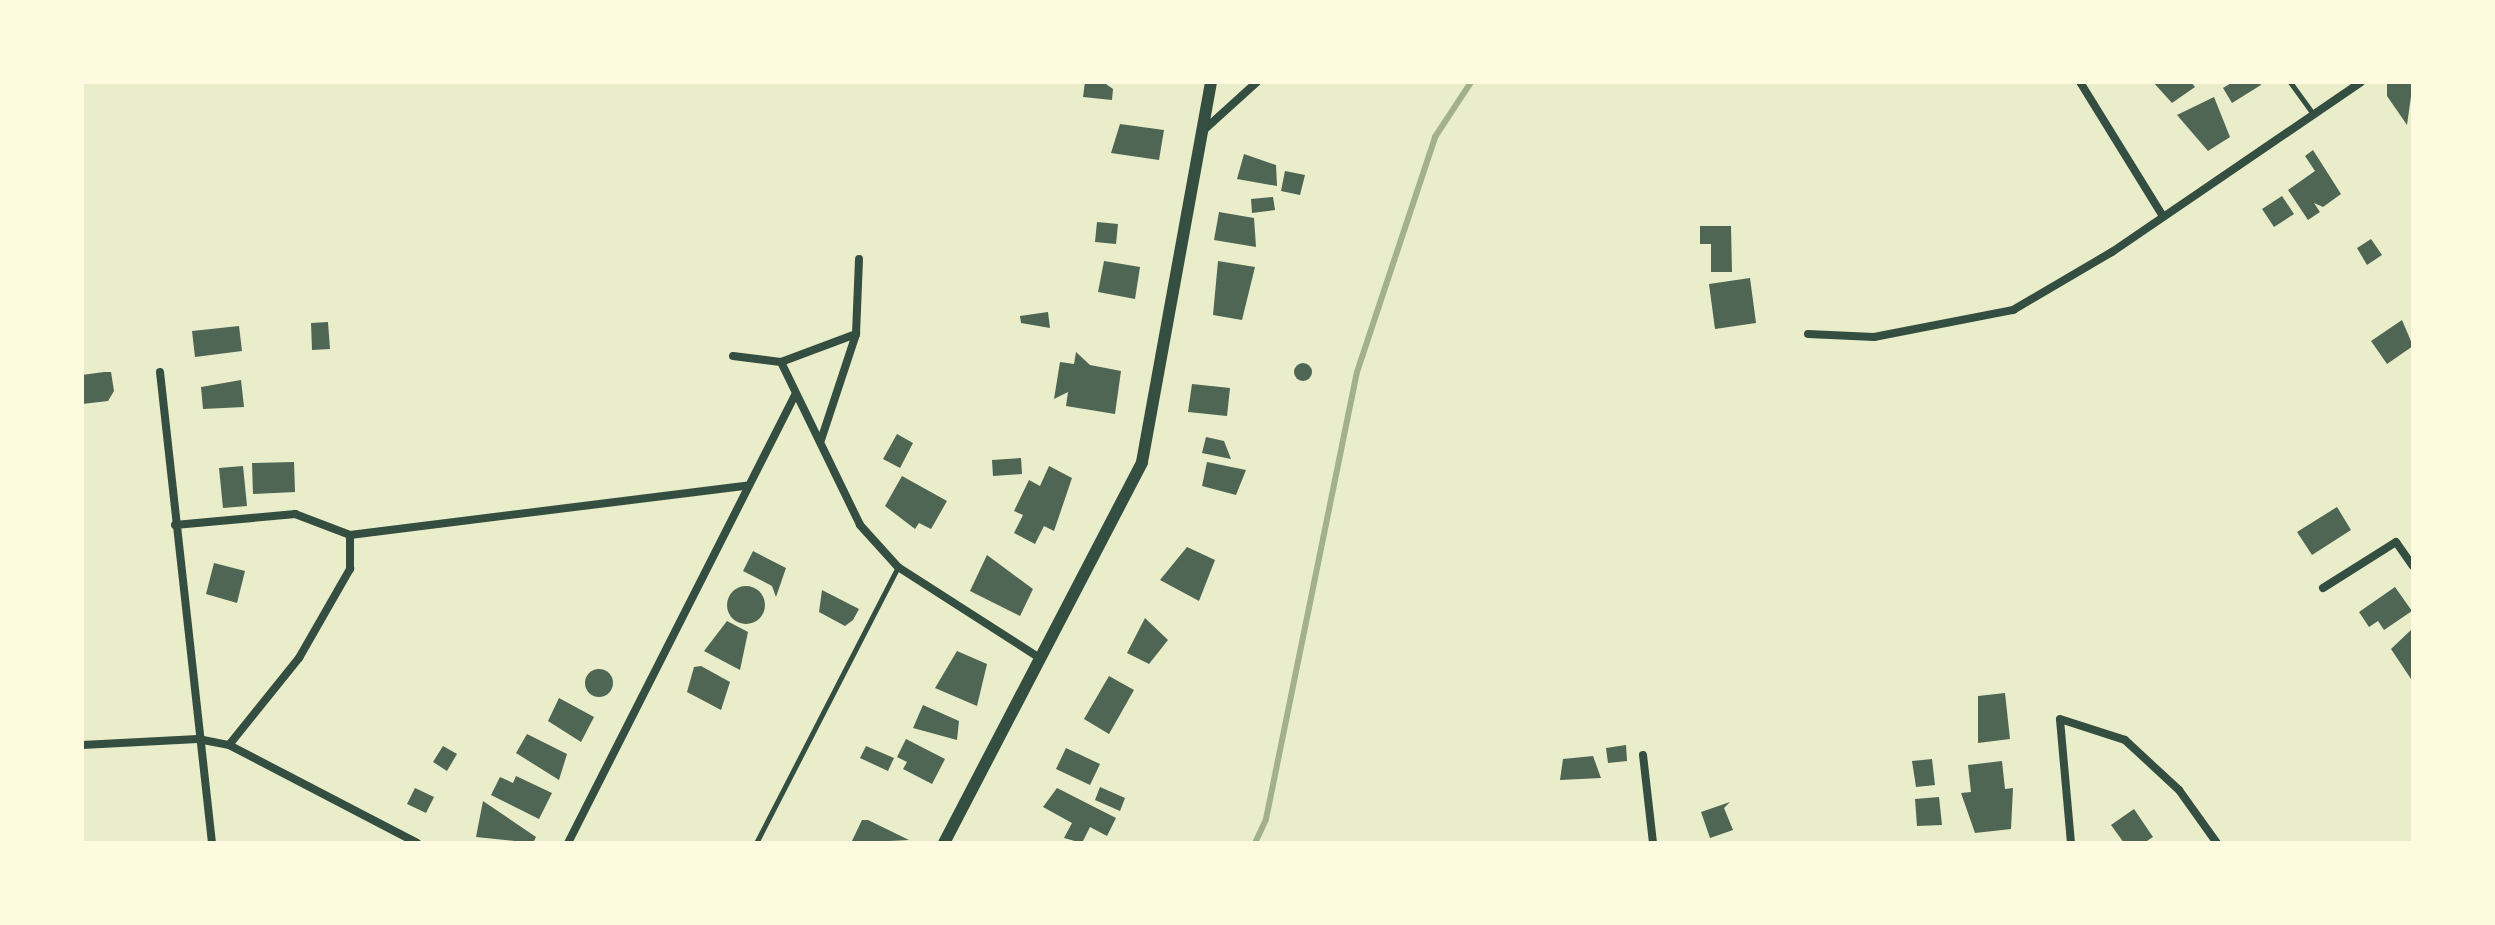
<!DOCTYPE html>
<style>
body{margin:0}
#map{position:relative;width:2495px;height:925px;overflow:hidden;background:#e9edc9;font-family:"Fira Sans Condensed",sans-serif}
div>[style]{position:absolute}
.stream>*{height:6px;margin:-3px;padding:0 3px;transform-origin:3px;border-radius:3px;background:#a3b18a}
.building>*{inset:0;background:#4f6655}
.round{border-radius:50%}
.service>*{height:5px;margin:-2.5px;padding:0 2.5px;transform-origin:2.5px;border-radius:2.5px;background:#344e41}
.minor>*{height:8px;margin:-4px;padding:0 4px;transform-origin:4px;border-radius:4px;background:#344e41}
.tertiary>*{height:12px;margin:-6px;padding:0 6px;transform-origin:6px;border-radius:6px;background:#344e41}
span{translate:-50% -50%;white-space:nowrap;text-align:center;line-height:1.15;-webkit-text-stroke:8px #fefae0;paint-order:stroke}
.frame{position:absolute;inset:0;border:84px solid #fefae0;pointer-events:none}
</style>
<div id="map">
<div class="stream">
<i style="left:1255px;top:843px;width:26px;rotate:-65deg"></i>
<i style="left:1266px;top:819px;width:456px;rotate:-78.5deg"></i>
<i style="left:1357px;top:372px;width:248px;rotate:-71.6deg"></i>
<i style="left:1435px;top:137px;width:66px;rotate:-56.8deg"></i>
</div>
<div class="building">
<i style="clip-path:polygon(1085px 82px,1103px 82px,1113px 89px,1112px 100px,1083px 97px)"></i>
<i style="clip-path:polygon(2153px 82px,2191px 82px,2195px 87px,2172px 103px)"></i>
<i style="clip-path:polygon(2233px 82px,2259px 82px,2261px 85px,2232px 103px,2223px 88px)"></i>
<i style="clip-path:polygon(2387px 82px,2413px 82px,2407px 125px,2387px 96px)"></i>
<i style="clip-path:polygon(2214px 97px,2230px 137px,2208px 151px,2177px 115px)"></i>
<i style="clip-path:polygon(1120px 124px,1164px 130px,1159px 160px,1111px 153px)"></i>
<i style="clip-path:polygon(2313px 150px,2341px 194px,2323px 207px,2314px 203px,2320px 212px,2308px 220px,2288px 190px,2315px 171px,2305px 156px)"></i>
<i style="clip-path:polygon(1244px 154px,1276px 165px,1277px 186px,1237px 179px)"></i>
<i style="clip-path:polygon(1285px 171px,1305px 175px,1300px 195px,1281px 191px)"></i>
<i style="clip-path:polygon(2282px 196px,2294px 214px,2274px 227px,2262px 209px)"></i>
<i style="clip-path:polygon(1273px 197px,1275px 210px,1252px 213px,1251px 199px)"></i>
<i style="clip-path:polygon(1219px 212px,1254px 218px,1256px 247px,1214px 240px)"></i>
<i style="clip-path:polygon(1097px 222px,1118px 224px,1116px 244px,1095px 242px)"></i>
<i style="clip-path:polygon(1700px 226px,1731px 226px,1732px 272px,1711px 272px,1711px 244px,1700px 244px)"></i>
<i style="clip-path:polygon(2371px 239px,2382px 255px,2367px 265px,2357px 248px)"></i>
<i style="clip-path:polygon(1104px 261px,1140px 267px,1135px 299px,1098px 292px)"></i>
<i style="clip-path:polygon(1218px 261px,1255px 267px,1242px 320px,1213px 315px)"></i>
<i style="clip-path:polygon(1750px 278px,1756px 323px,1715px 329px,1709px 284px)"></i>
<i style="clip-path:polygon(1048px 312px,1050px 328px,1021px 323px,1020px 316px)"></i>
<i style="clip-path:polygon(2402px 320px,2413px 346px,2387px 364px,2371px 341px)"></i>
<i style="clip-path:polygon(328px 322px,330px 349px,312px 350px,311px 323px)"></i>
<i style="clip-path:polygon(239px 326px,242px 351px,195px 357px,192px 331px)"></i>
<i style="clip-path:polygon(1076px 352px,1090px 365px,1121px 371px,1115px 414px,1066px 406px,1068px 392px,1054px 399px,1060px 362px,1074px 364px)"></i>
<i class="round" style="left:1294px;top:363px;width:18px;height:18px"></i>
<i style="clip-path:polygon(104px 372px,111px 372px,114px 391px,108px 401px,82px 404px,82px 375px)"></i>
<i style="clip-path:polygon(241px 380px,244px 407px,203px 409px,201px 387px)"></i>
<i style="clip-path:polygon(1192px 384px,1230px 388px,1227px 416px,1188px 412px)"></i>
<i style="clip-path:polygon(897px 434px,913px 443px,900px 468px,883px 459px)"></i>
<i style="clip-path:polygon(1206px 437px,1224px 441px,1231px 459px,1202px 453px)"></i>
<i style="clip-path:polygon(1021px 458px,1022px 474px,993px 476px,992px 460px)"></i>
<i style="clip-path:polygon(294px 462px,295px 492px,253px 494px,252px 463px)"></i>
<i style="clip-path:polygon(1207px 462px,1246px 470px,1236px 495px,1202px 486px)"></i>
<i style="clip-path:polygon(243px 466px,247px 506px,223px 508px,219px 468px)"></i>
<i style="clip-path:polygon(1049px 466px,1072px 478px,1054px 531px,1044px 526px,1035px 544px,1014px 533px,1023px 515px,1014px 511px,1029px 480px,1040px 486px)"></i>
<i style="clip-path:polygon(902px 476px,947px 501px,931px 529px,919px 523px,915px 529px,885px 506px)"></i>
<i style="clip-path:polygon(2337px 507px,2351px 530px,2312px 555px,2297px 532px)"></i>
<i style="clip-path:polygon(1187px 547px,1215px 560px,1199px 601px,1160px 580px)"></i>
<i style="clip-path:polygon(753px 551px,786px 568px,776px 597px,772px 586px,743px 571px)"></i>
<i style="clip-path:polygon(987px 555px,1033px 589px,1020px 616px,970px 591px)"></i>
<i style="clip-path:polygon(214px 563px,245px 571px,237px 603px,206px 594px)"></i>
<i class="round" style="left:727px;top:586px;width:38px;height:38px"></i>
<i style="clip-path:polygon(2395px 587px,2412px 611px,2384px 630px,2378px 621px,2369px 627px,2359px 612px)"></i>
<i style="clip-path:polygon(822px 590px,859px 609px,853px 620px,845px 626px,819px 612px)"></i>
<i style="clip-path:polygon(1145px 618px,1168px 640px,1149px 664px,1127px 653px)"></i>
<i style="clip-path:polygon(727px 621px,748px 632px,740px 670px,704px 651px)"></i>
<i style="clip-path:polygon(2413px 628px,2413px 682px,2391px 649px)"></i>
<i style="clip-path:polygon(957px 651px,987px 664px,977px 706px,935px 688px)"></i>
<i style="clip-path:polygon(701px 666px,730px 682px,721px 710px,687px 692px,694px 667px)"></i>
<i class="round" style="left:585px;top:669px;width:28px;height:28px"></i>
<i style="clip-path:polygon(1109px 676px,1134px 690px,1109px 734px,1084px 719px)"></i>
<i style="clip-path:polygon(2005px 693px,2010px 739px,1978px 743px,1978px 696px)"></i>
<i style="clip-path:polygon(559px 698px,594px 717px,581px 742px,548px 721px)"></i>
<i style="clip-path:polygon(923px 705px,959px 721px,957px 740px,913px 728px)"></i>
<i style="clip-path:polygon(527px 734px,567px 754px,559px 780px,516px 753px)"></i>
<i style="clip-path:polygon(906px 739px,945px 759px,932px 784px,903px 769px,907px 762px,897px 757px)"></i>
<i style="clip-path:polygon(1626px 745px,1627px 761px,1608px 763px,1606px 748px)"></i>
<i style="clip-path:polygon(443px 746px,457px 754px,447px 771px,433px 762px)"></i>
<i style="clip-path:polygon(866px 746px,894px 758px,888px 771px,860px 758px)"></i>
<i style="clip-path:polygon(1066px 748px,1100px 764px,1090px 785px,1056px 769px)"></i>
<i style="clip-path:polygon(1593px 756px,1601px 778px,1560px 780px,1563px 759px)"></i>
<i style="clip-path:polygon(1932px 759px,1935px 785px,1916px 787px,1912px 761px)"></i>
<i style="clip-path:polygon(2002px 761px,2005px 789px,2013px 788px,2011px 829px,1975px 833px,1961px 793px,1971px 792px,1968px 765px)"></i>
<i style="clip-path:polygon(516px 776px,552px 793px,539px 819px,491px 795px,500px 777px,513px 783px)"></i>
<i style="clip-path:polygon(1100px 787px,1125px 798px,1120px 811px,1095px 800px)"></i>
<i style="clip-path:polygon(415px 788px,434px 797px,426px 813px,407px 804px)"></i>
<i style="clip-path:polygon(1057px 788px,1116px 818px,1107px 836px,1090px 827px,1082px 843px,1064px 838px,1072px 823px,1043px 807px)"></i>
<i style="clip-path:polygon(1939px 797px,1942px 825px,1917px 826px,1915px 799px)"></i>
<i style="clip-path:polygon(483px 801px,536px 837px,533px 843px,476px 837px)"></i>
<i style="clip-path:polygon(1730px 802px,1724px 808px,1733px 830px,1710px 838px,1701px 812px)"></i>
<i style="clip-path:polygon(2134px 809px,2153px 837px,2144px 843px,2124px 843px,2111px 825px)"></i>
<i style="clip-path:polygon(862px 820px,868px 820px,909px 840px,851px 843px)"></i>
</div>
<div class="service">
<i style="left:2290px;top:82px;width:37px;rotate:54deg"></i>
<i style="left:756px;top:843px;width:310px;rotate:-62.8deg"></i>
</div>
<div class="minor">
<i style="left:2080px;top:82px;width:156px;rotate:58.3deg"></i>
<i style="left:1205px;top:129px;width:70px;rotate:-42.1deg"></i>
<i style="left:1808px;top:334px;width:66px;rotate:2.6deg"></i>
<i style="left:1874px;top:337px;width:142px;rotate:-11deg"></i>
<i style="left:2013px;top:310px;width:115px;rotate:-30.4deg"></i>
<i style="left:2112px;top:252px;width:301px;rotate:-34.3deg"></i>
<i style="left:733px;top:356px;width:48px;rotate:7.1deg"></i>
<i style="left:781px;top:362px;width:181px;rotate:64.1deg"></i>
<i style="left:860px;top:525px;width:57px;rotate:47.9deg"></i>
<i style="left:898px;top:567px;width:169px;rotate:32.7deg"></i>
<i style="left:781px;top:362px;width:80px;rotate:-20.5deg"></i>
<i style="left:160px;top:372px;width:474px;rotate:83.7deg"></i>
<i style="left:821px;top:440px;width:112px;rotate:-71.7deg"></i>
<i style="left:856px;top:334px;width:75px;rotate:-87.7deg"></i>
<i style="left:175px;top:525px;width:121px;rotate:-5.2deg"></i>
<i style="left:295px;top:514px;width:59px;rotate:20.9deg"></i>
<i style="left:350px;top:535px;width:399px;rotate:-7.1deg"></i>
<i style="left:2323px;top:588px;width:86px;rotate:-32.2deg"></i>
<i style="left:2396px;top:542px;width:29px;rotate:55deg"></i>
<i style="left:82px;top:745px;width:116px;rotate:-3deg"></i>
<i style="left:198px;top:739px;width:32px;rotate:11deg"></i>
<i style="left:229px;top:745px;width:212px;rotate:27.5deg"></i>
<i style="left:229px;top:745px;width:112px;rotate:-51.2deg"></i>
<i style="left:299px;top:658px;width:103px;rotate:-60.2deg"></i>
<i style="left:350px;top:569px;width:34px;rotate:-90deg"></i>
<i style="left:1643px;top:755px;width:89px;rotate:83.5deg"></i>
<i style="left:568px;top:843px;width:502px;rotate:-63.13deg"></i>
<i style="left:2071px;top:843px;width:124px;rotate:-95.1deg"></i>
<i style="left:2060px;top:719px;width:68px;rotate:17.9deg"></i>
<i style="left:2125px;top:740px;width:74px;rotate:42.8deg"></i>
<i style="left:2179px;top:790px;width:65px;rotate:54.4deg"></i>
</div>
<div class="tertiary">
<i style="left:944px;top:843px;width:429px;rotate:-62.5deg"></i>
<i style="left:1142px;top:462px;width:386px;rotate:-79.7deg"></i>
</div>
<div class="frame"></div>
</div>
